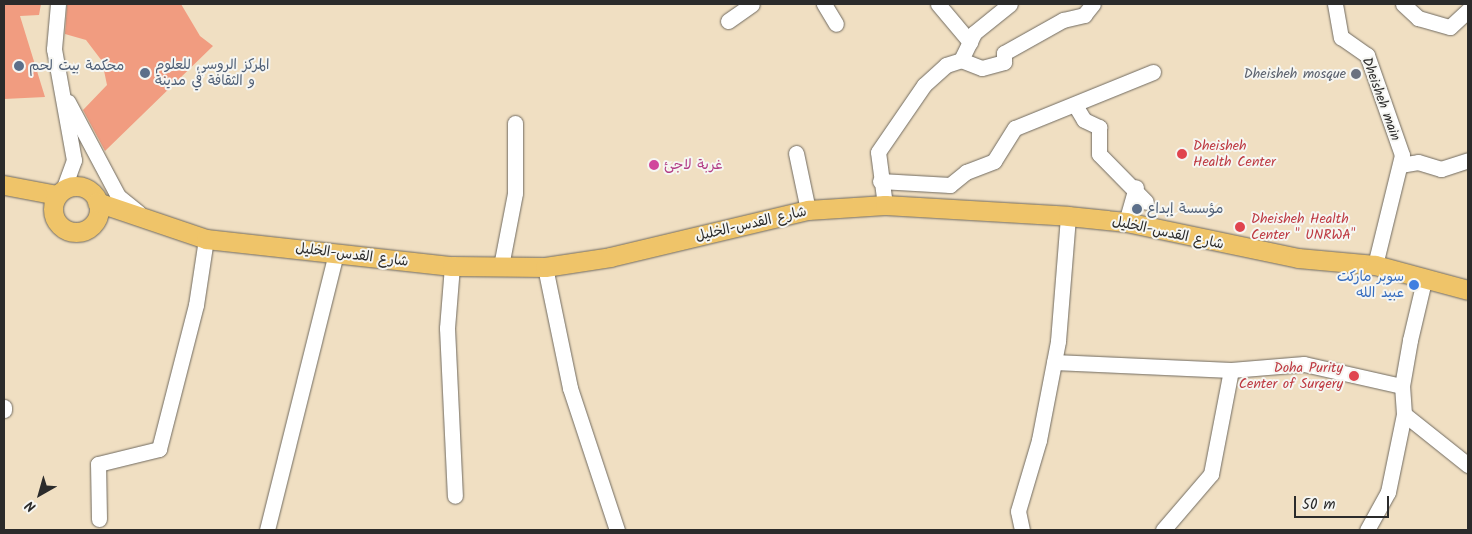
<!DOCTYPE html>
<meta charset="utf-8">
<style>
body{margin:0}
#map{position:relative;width:1472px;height:534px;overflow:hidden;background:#f0dfc2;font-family:Kalam,"Playpen Sans Arabic",sans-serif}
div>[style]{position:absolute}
.building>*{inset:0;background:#f19c80}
.roads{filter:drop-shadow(0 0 1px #706a60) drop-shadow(0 0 1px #706a60)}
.minor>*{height:15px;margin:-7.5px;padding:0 7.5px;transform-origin:7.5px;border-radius:7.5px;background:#fff}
.major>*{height:19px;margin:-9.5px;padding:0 9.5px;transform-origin:9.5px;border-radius:9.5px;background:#efc469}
.major>.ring{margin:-9.5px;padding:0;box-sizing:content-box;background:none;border:19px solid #efc469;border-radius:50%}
.dots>*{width:14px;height:14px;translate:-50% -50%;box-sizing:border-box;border:2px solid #f6f6f2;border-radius:50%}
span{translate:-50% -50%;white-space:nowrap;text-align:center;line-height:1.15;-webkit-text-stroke:4px #f6f6f2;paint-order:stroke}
.service-label{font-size:14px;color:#4e5e75}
.left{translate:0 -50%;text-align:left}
.worship-label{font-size:14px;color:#5b616d}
.right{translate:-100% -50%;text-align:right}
.street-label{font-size:14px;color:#2b2b2b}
.health-label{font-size:14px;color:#be3a42}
.hotel-label{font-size:14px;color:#b23c85}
.shop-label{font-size:14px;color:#366cbe}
.frame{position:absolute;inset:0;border:5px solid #2b2b2b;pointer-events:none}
.north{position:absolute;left:15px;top:469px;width:50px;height:50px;-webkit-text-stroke:4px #f6f6f2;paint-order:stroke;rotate:218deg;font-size:14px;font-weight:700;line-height:20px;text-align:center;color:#2b2b2b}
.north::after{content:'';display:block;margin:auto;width:18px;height:22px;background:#2b2b2b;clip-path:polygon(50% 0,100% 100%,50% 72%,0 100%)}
.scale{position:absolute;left:1294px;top:496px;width:95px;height:22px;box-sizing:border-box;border:2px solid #2b2b2b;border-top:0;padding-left:6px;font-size:15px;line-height:18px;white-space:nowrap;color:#2b2b2b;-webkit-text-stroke:4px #f6f6f2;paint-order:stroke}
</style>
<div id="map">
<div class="building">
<i style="clip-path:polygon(4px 4px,41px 4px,39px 15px,20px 16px,45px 97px,4px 99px)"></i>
<i style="clip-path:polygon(67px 4px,181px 4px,200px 36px,213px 46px,105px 151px,83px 110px,107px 85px,102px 61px,86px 40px,65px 34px)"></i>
</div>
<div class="roads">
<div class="minor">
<i style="left:58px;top:4px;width:45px;rotate:95.1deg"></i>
<i style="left:54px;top:49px;width:113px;rotate:79.8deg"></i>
<i style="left:74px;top:160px;width:32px;rotate:110deg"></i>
<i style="left:824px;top:4px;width:23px;rotate:59deg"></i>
<i style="left:938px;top:4px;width:50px;rotate:49.9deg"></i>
<i style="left:1335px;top:4px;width:34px;rotate:80deg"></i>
<i style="left:1341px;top:37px;width:32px;rotate:35deg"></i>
<i style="left:1367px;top:55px;width:106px;rotate:70.7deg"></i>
<i style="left:1402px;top:155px;width:113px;rotate:103.8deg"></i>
<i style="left:1403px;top:4px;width:21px;rotate:43deg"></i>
<i style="left:1418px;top:18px;width:33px;rotate:16deg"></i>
<i style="left:1450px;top:27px;width:25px;rotate:-43deg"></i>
<i style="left:728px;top:21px;width:29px;rotate:-35deg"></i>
<i style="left:961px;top:60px;width:22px;rotate:21deg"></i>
<i style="left:982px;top:68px;width:23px;rotate:-15deg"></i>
<i style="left:1004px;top:62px;width:9px;rotate:-90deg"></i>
<i style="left:1004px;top:53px;width:68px;rotate:-29.2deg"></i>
<i style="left:1063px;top:20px;width:22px;rotate:-13deg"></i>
<i style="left:1084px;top:15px;width:14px;rotate:-51deg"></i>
<i style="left:68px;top:102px;width:106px;rotate:62deg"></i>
<i style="left:118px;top:196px;width:26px;rotate:39deg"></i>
<i style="left:1075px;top:105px;width:17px;rotate:59deg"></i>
<i style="left:1084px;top:120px;width:17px;rotate:25deg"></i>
<i style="left:1099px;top:127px;width:27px;rotate:90deg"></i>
<i style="left:1099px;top:154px;width:67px;rotate:45.6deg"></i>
<i style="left:796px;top:153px;width:58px;rotate:78.1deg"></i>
<i style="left:1400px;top:165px;width:18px;rotate:-9deg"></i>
<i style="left:1418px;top:162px;width:24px;rotate:17deg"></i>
<i style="left:1441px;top:169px;width:28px;rotate:-18deg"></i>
<i style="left:880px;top:181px;width:70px;rotate:3.3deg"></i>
<i style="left:950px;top:185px;width:21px;rotate:-39deg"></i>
<i style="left:966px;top:172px;width:30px;rotate:-21deg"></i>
<i style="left:994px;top:161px;width:39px;rotate:-58deg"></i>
<i style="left:1015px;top:128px;width:149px;rotate:-22.1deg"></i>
<i style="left:885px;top:205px;width:53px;rotate:-97.5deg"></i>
<i style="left:878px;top:152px;width:81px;rotate:-55.5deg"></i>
<i style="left:924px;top:85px;width:30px;rotate:-42deg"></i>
<i style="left:946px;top:65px;width:16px;rotate:-18deg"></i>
<i style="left:961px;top:60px;width:30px;rotate:-64deg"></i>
<i style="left:974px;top:33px;width:46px;rotate:-38.9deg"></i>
<i style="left:1126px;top:222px;width:36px;rotate:-74deg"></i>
<i style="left:452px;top:266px;width:62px;rotate:94.6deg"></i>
<i style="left:447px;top:328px;width:168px;rotate:87.3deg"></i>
<i style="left:501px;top:266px;width:74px;rotate:-79.1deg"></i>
<i style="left:515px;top:193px;width:70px;rotate:-90deg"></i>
<i style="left:545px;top:267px;width:124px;rotate:78.3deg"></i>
<i style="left:570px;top:388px;width:150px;rotate:71.7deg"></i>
<i style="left:1054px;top:362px;width:177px;rotate:2.6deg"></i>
<i style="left:1231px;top:370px;width:73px;rotate:-4.7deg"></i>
<i style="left:1304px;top:364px;width:100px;rotate:12.7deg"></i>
<i style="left:4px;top:407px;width:3px;rotate:90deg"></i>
<i style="left:1404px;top:414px;width:82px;rotate:38.6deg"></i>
<i style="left:99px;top:519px;width:55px;rotate:-91deg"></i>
<i style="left:98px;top:464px;width:63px;rotate:-13.8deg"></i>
<i style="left:159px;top:449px;width:149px;rotate:-75.6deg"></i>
<i style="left:196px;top:305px;width:67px;rotate:-81.4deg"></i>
<i style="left:267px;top:530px;width:285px;rotate:-76deg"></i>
<i style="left:1022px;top:530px;width:19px;rotate:-102deg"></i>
<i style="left:1018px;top:511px;width:74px;rotate:-73.5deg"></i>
<i style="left:1039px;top:440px;width:101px;rotate:-79.1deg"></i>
<i style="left:1058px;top:341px;width:125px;rotate:-85.4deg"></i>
<i style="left:1163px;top:530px;width:74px;rotate:-49.4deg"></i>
<i style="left:1211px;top:474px;width:106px;rotate:-79.1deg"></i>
<i style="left:1367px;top:530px;width:43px;rotate:-61.1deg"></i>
<i style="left:1388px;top:492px;width:80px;rotate:-78.4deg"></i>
<i style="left:1404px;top:414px;width:28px;rotate:-94deg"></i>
<i style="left:1402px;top:386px;width:47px;rotate:-80.1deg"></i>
<i style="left:1410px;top:340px;width:61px;rotate:-76.7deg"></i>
</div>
<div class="major">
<i style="left:4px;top:185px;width:54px;rotate:10.7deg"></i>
<i class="ring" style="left:53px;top:186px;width:27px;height:27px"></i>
<i style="left:97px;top:202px;width:115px;rotate:18.7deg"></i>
<i style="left:206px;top:239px;width:247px;rotate:6.3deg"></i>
<i style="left:452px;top:266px;width:93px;rotate:0.6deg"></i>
<i style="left:545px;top:267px;width:66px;rotate:-8.7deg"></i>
<i style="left:610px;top:257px;width:204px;rotate:-13.4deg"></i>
<i style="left:808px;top:210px;width:77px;rotate:-3.7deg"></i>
<i style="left:885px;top:205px;width:183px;rotate:3.4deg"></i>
<i style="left:1068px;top:216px;width:58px;rotate:5.9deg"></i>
<i style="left:1126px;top:222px;width:176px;rotate:11.8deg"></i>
<i style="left:1298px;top:258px;width:77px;rotate:5.2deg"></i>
<i style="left:1375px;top:265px;width:96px;rotate:15deg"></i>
</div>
</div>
<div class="dots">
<i style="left:19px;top:66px;background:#5c6f8a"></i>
<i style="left:145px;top:73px;background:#5c6f8a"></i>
<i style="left:1356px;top:74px;background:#6b7280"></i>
<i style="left:1182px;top:154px;background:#e0444e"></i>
<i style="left:654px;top:165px;background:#d1479c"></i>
<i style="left:1137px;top:209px;background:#5c6f8a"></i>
<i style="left:1240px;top:227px;background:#e0444e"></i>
<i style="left:1414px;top:285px;background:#3f7fe0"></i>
<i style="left:1354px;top:376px;background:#e0444e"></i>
</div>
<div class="service-label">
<span class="left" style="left:155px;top:73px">المركز الروسي للعلوم<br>و الثقافة في مدينة</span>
<span class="left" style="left:29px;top:66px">محكمة بيت لحم</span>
<span class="left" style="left:1147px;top:209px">مؤسسة إبداع</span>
</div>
<div class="worship-label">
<span class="right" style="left:1346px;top:74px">Dheisheh mosque</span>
</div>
<div class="street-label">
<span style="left:1381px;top:99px;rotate:70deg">Dheisheh main</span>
<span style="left:751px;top:224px;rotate:-13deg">شارع القدس-الخليل</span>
<span style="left:1168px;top:233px;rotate:12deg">شارع القدس-الخليل</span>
<span style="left:352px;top:255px;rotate:7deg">شارع القدس-الخليل</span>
</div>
<div class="health-label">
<span class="left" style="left:1193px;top:154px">Dheisheh<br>Health Center</span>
<span class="left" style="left:1251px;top:227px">Dheisheh Health<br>Center " UNRWA"</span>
<span class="right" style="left:1343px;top:376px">Doha Purity<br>Center of Surgery</span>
</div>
<div class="hotel-label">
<span class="left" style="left:664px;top:165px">غربة لاجئ</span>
</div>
<div class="shop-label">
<span class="right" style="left:1404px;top:285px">سوبر ماركت<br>عبيد الله</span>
</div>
<div class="frame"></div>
<div class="north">N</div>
<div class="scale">50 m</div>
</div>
